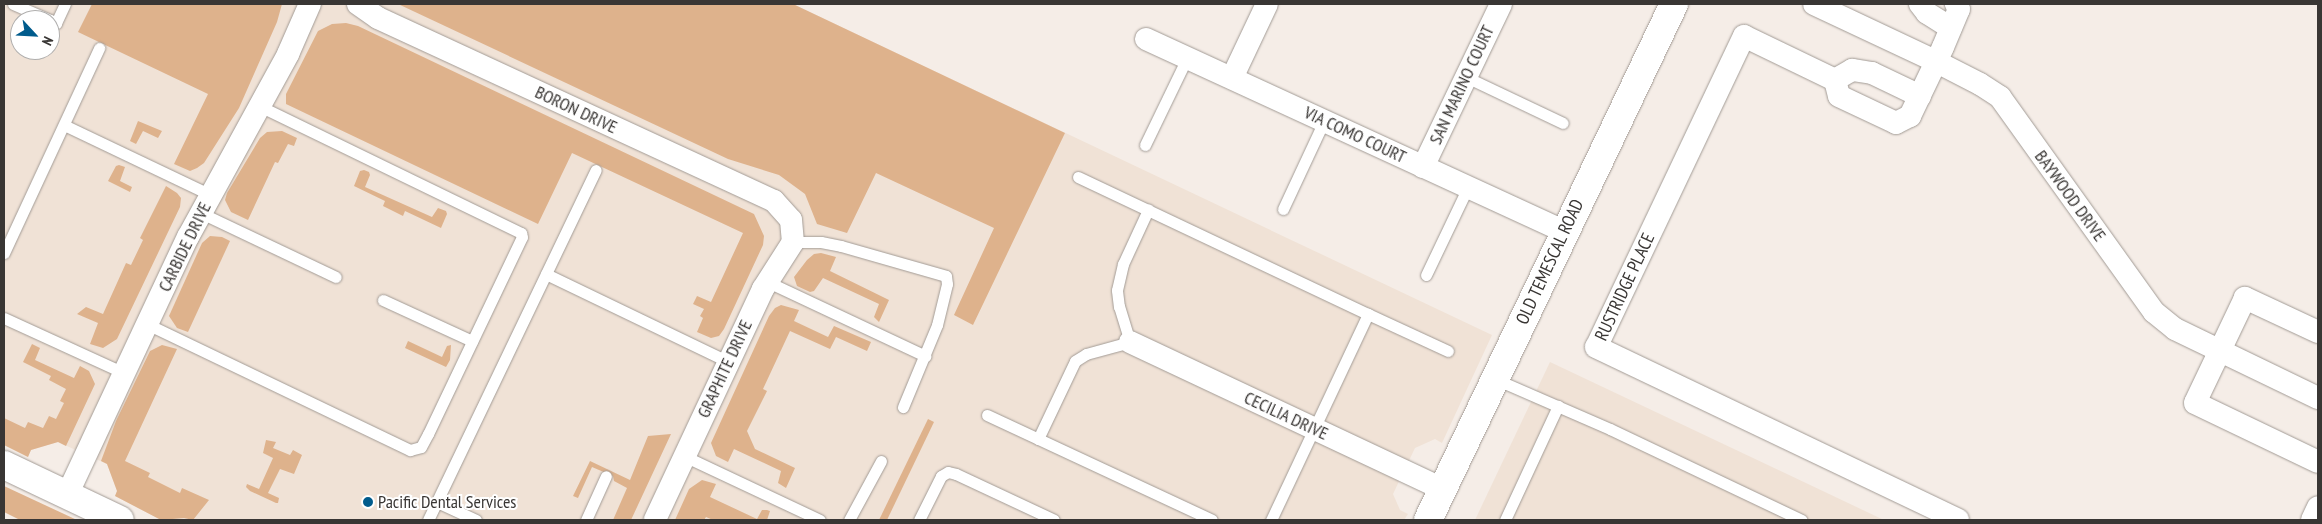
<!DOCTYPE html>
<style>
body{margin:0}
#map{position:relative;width:2322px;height:524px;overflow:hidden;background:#f5ede7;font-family:"PT Sans Narrow",sans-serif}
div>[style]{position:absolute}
.built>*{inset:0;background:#f0e2d6}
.green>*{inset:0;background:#deb28c}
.roads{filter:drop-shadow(0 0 1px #a29b95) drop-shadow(0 0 1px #a29b95)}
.lane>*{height:11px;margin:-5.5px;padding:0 5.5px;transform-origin:5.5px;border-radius:5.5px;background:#fff}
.street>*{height:22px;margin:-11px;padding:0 11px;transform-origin:11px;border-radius:11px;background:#fff}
.secondary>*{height:28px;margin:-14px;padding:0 14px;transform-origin:14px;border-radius:14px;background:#fff}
.dots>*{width:14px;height:14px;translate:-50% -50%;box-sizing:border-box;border:2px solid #fff;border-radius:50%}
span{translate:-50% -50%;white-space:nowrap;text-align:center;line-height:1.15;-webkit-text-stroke:4px #fff;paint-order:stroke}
.street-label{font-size:18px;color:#393634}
.poi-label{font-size:18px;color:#393634}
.left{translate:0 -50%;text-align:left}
.frame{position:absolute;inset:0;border:5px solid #393634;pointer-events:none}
.north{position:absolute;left:10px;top:10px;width:50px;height:50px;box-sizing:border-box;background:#fff;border:1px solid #b0afae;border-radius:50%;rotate:115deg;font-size:14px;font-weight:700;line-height:20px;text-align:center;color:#393634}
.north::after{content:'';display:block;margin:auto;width:18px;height:22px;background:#005b8c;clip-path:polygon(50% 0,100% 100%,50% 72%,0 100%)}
</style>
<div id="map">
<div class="built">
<i style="clip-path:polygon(evenodd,4px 4px,793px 4px,1492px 335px,1442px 443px,1435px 439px,1415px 448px,1393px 494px,1400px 510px,1408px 514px,1404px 520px,161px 520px,115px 496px,117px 491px,107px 464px,58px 442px,31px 450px,28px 457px,4px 445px,4px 4px,20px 20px,50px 20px,50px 50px,20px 50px,20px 20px)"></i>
<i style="clip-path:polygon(1550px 362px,1884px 520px,1475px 520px)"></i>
</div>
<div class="green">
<i style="clip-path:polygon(92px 4px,282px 4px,277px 22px,239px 108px,204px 163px,197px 168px,190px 171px,174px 164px,208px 94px,78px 32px)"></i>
<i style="clip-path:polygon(398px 4px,793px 4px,1065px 133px,973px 325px,954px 315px,994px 228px,876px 173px,847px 233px,817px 224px,805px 194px,779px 175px,728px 159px)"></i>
<i style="clip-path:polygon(346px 23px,358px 26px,754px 214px,764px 236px,763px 245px,724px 329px,719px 336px,711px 338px,697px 332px,703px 318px,700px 316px,704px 309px,693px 304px,697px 296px,711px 302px,743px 233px,572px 153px,538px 224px,286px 104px,286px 94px,318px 31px,332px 24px)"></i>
<i style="clip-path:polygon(138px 121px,162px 131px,158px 138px,143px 131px,136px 144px,130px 141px)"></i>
<i style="clip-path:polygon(282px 131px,297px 138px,294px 146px,288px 144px,278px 163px,275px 162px,248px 220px,231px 212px,225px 200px,227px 193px,260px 138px,267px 132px)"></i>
<i style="clip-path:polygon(119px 165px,125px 167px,120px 181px,132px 187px,130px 192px,108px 181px,116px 166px)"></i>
<i style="clip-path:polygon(364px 170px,369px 172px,370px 175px,365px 187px,432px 217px,438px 208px,446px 211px,447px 214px,441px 228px,405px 211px,403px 216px,383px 206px,385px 201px,354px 186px,360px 171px)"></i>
<i style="clip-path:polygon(166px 186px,177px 193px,181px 198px,180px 207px,117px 339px,103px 348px,90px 344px,98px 323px,77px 314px,86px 307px,103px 314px,126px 263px,131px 265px,143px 240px,140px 238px)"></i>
<i style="clip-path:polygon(210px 236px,222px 237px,230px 241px,188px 332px,177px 328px,169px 316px,202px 243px)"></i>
<i style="clip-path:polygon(821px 253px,836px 257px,830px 271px,889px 300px,879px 322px,874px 317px,879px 304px,823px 278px,814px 291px,810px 292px,797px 286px,794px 277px,807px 260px,814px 254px)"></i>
<i style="clip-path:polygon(781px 305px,799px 310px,794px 321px,828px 337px,834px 326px,871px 342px,867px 351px,836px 337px,830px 349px,790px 331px,763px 389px,767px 391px,747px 431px,755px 449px,795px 468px,786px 488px,778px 483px,781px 471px,734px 449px,728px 462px,716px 456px,711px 443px,769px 316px,775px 308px)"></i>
<i style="clip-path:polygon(408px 341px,442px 357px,447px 346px,451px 345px,450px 360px,446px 367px,405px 348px)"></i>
<i style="clip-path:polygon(32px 344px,40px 348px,35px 360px,74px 378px,80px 366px,89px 371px,95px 384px,66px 446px,58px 442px,31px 450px,28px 457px,4px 445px,4px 418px,25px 428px,28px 422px,43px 428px,49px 416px,56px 419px,64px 403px,60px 401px,66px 389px,49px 380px,51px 376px,23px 362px)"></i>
<i style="clip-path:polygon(162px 345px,177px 349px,125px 461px,150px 473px,148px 477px,180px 493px,182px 488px,209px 500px,193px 520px,184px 518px,161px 520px,115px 496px,117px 491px,107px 464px,101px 461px,116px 421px,150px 351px)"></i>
<i style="clip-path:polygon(928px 419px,934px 422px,887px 520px,879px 520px)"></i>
<i style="clip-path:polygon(671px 434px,631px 520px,613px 520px,627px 488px,614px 481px,613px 476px,592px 467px,578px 498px,573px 496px,590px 461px,630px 480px,648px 436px)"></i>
<i style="clip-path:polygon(266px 440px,276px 442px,273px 448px,290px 455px,293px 450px,302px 455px,294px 474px,280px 469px,268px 493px,279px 498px,278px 503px,276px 503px,250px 491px,246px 487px,247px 484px,259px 489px,273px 458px,263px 453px)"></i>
<i style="clip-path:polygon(702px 480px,716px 484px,710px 497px,757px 519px,762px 510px,767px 510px,770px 511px,767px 520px,713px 520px,706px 517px,704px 520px,675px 520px,689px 489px)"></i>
<i style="clip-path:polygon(4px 486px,77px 520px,20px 520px,4px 512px)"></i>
</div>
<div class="roads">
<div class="lane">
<i style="left:13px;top:4px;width:40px;rotate:23.4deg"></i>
<i style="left:50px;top:20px;width:7px;rotate:27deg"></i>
<i style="left:56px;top:23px;width:21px;rotate:-65deg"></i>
<i style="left:1466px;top:77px;width:107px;rotate:25.4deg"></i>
<i style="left:64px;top:125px;width:163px;rotate:25.5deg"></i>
<i style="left:1145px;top:145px;width:97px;rotate:-64.2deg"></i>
<i style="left:1078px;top:177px;width:321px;rotate:25.3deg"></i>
<i style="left:1368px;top:314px;width:228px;rotate:115.2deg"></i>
<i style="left:1283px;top:209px;width:97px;rotate:-65deg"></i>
<i style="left:201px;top:213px;width:149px;rotate:25.4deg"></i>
<i style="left:793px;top:242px;width:28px"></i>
<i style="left:821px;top:242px;width:20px;rotate:11deg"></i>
<i style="left:841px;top:246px;width:109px;rotate:15.9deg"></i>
<i style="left:946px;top:276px;width:8px;rotate:83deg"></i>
<i style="left:947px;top:284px;width:42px;rotate:103.7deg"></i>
<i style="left:937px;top:325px;width:89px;rotate:112.5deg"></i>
<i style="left:4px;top:253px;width:226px;rotate:-65.1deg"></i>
<i style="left:546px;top:274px;width:203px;rotate:25.7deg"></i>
<i style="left:1426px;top:275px;width:98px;rotate:-64.5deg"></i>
<i style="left:768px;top:282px;width:174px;rotate:25.2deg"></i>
<i style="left:383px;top:300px;width:98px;rotate:24.7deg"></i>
<i style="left:1368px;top:314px;width:88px;rotate:24.8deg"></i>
<i style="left:4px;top:318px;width:132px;rotate:24.6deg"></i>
<i style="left:147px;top:324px;width:292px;rotate:25.6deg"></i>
<i style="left:410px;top:450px;width:11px;rotate:-15deg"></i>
<i style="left:421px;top:447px;width:15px;rotate:-62deg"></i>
<i style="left:428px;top:434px;width:218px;rotate:-64.5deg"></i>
<i style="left:522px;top:237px;width:4px;rotate:-104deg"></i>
<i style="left:521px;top:233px;width:291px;rotate:-154.1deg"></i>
<i style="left:1495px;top:379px;width:125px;rotate:23.5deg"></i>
<i style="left:1610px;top:429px;width:212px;rotate:25.4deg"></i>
<i style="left:987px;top:415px;width:248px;rotate:25deg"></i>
<i style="left:1038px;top:439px;width:86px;rotate:-64.6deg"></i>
<i style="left:1075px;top:361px;width:13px;rotate:-32deg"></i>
<i style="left:1086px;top:354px;width:46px;rotate:-15.3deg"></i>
<i style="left:1130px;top:342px;width:37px;rotate:-107deg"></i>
<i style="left:1119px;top:307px;width:17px;rotate:-97deg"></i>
<i style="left:1117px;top:290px;width:27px;rotate:-77deg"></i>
<i style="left:1123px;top:264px;width:60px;rotate:-65.2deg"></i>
<i style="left:684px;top:456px;width:150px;rotate:25.2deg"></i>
<i style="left:437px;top:502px;width:43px;rotate:24.8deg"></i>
<i style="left:428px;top:520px;width:388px;rotate:-64.4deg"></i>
<i style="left:586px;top:520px;width:48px;rotate:-65.6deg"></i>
<i style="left:849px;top:520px;width:67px;rotate:-61.5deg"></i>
<i style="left:919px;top:520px;width:49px;rotate:-63.4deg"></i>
<i style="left:941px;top:476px;width:8px;rotate:-30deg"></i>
<i style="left:948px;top:472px;width:8px;rotate:14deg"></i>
<i style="left:956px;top:474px;width:108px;rotate:25.1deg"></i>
<i style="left:1505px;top:520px;width:126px;rotate:-65.1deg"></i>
</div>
<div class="street">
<i style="left:358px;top:4px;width:24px;rotate:35deg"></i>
<i style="left:378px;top:18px;width:436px;rotate:24.8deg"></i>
<i style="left:774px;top:201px;width:25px;rotate:48deg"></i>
<i style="left:791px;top:220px;width:22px;rotate:85deg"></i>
<i style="left:793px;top:242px;width:56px;rotate:122.6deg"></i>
<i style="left:763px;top:289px;width:255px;rotate:115.1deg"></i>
<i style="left:1814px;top:4px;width:136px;rotate:25.2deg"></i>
<i style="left:1937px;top:62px;width:48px;rotate:27.1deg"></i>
<i style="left:1980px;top:84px;width:24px;rotate:33deg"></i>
<i style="left:2000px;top:97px;width:264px;rotate:54.4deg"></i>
<i style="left:2154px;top:312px;width:27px;rotate:39deg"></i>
<i style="left:2175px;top:329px;width:159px;rotate:25.8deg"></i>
<i style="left:1920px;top:4px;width:11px;rotate:52deg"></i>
<i style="left:1927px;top:13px;width:28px;rotate:32deg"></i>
<i style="left:1146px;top:39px;width:460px;rotate:24.7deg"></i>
<i style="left:1232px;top:78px;width:82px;rotate:-64.7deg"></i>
<i style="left:1835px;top:80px;width:101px;rotate:-154.2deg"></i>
<i style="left:1744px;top:36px;width:344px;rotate:115.4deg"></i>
<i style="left:1596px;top:347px;width:401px;rotate:25.5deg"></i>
<i style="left:1920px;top:96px;width:53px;rotate:-154.4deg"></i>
<i style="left:1872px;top:73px;width:20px;rotate:-171deg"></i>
<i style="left:1852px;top:70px;width:20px;rotate:150deg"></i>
<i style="left:1835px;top:80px;width:16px;rotate:76deg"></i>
<i style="left:1839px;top:96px;width:63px;rotate:25.3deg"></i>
<i style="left:1896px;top:123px;width:16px;rotate:-27deg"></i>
<i style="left:1910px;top:116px;width:76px;rotate:-64.4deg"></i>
<i style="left:1943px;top:47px;width:41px;rotate:-67.2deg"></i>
<i style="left:1959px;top:9px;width:6px;rotate:-121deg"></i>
<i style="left:1423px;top:167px;width:181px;rotate:-64.4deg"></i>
<i style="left:2318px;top:332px;width:81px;rotate:-155deg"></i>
<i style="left:2245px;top:298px;width:116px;rotate:115.5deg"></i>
<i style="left:2195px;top:403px;width:136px;rotate:25.6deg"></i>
<i style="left:1130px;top:342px;width:346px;rotate:25.2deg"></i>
<i style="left:67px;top:495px;width:285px;rotate:-64.9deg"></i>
<i style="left:188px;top:237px;width:209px;rotate:-61.3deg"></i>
<i style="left:288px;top:54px;width:55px;rotate:-66.3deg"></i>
<i style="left:2312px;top:520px;width:14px;rotate:-65deg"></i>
</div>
<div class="secondary">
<i style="left:4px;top:465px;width:128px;rotate:25.4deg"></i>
<i style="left:1428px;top:520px;width:572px;rotate:-64.51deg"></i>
</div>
</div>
<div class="dots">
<i style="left:368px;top:502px;background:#005b8c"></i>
</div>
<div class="street-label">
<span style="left:1462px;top:85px;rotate:-65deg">SAN MARINO COURT</span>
<span style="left:576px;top:110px;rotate:25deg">BORON DRIVE</span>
<span style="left:1355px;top:135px;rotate:25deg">VIA COMO COURT</span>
<span style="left:2070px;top:196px;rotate:54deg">BAYWOOD DRIVE</span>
<span style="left:185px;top:247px;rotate:-64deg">CARBIDE DRIVE</span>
<span style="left:1550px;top:262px;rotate:-65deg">OLD TEMESCAL ROAD</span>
<span style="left:1625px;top:287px;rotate:-65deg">RUSTRIDGE PLACE</span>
<span style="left:725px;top:369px;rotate:-65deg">GRAPHITE DRIVE</span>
<span style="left:1286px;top:416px;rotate:25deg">CECILIA DRIVE</span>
</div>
<div class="poi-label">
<span class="left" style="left:378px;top:502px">Pacific Dental Services</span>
</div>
<div class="frame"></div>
<div class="north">N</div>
</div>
